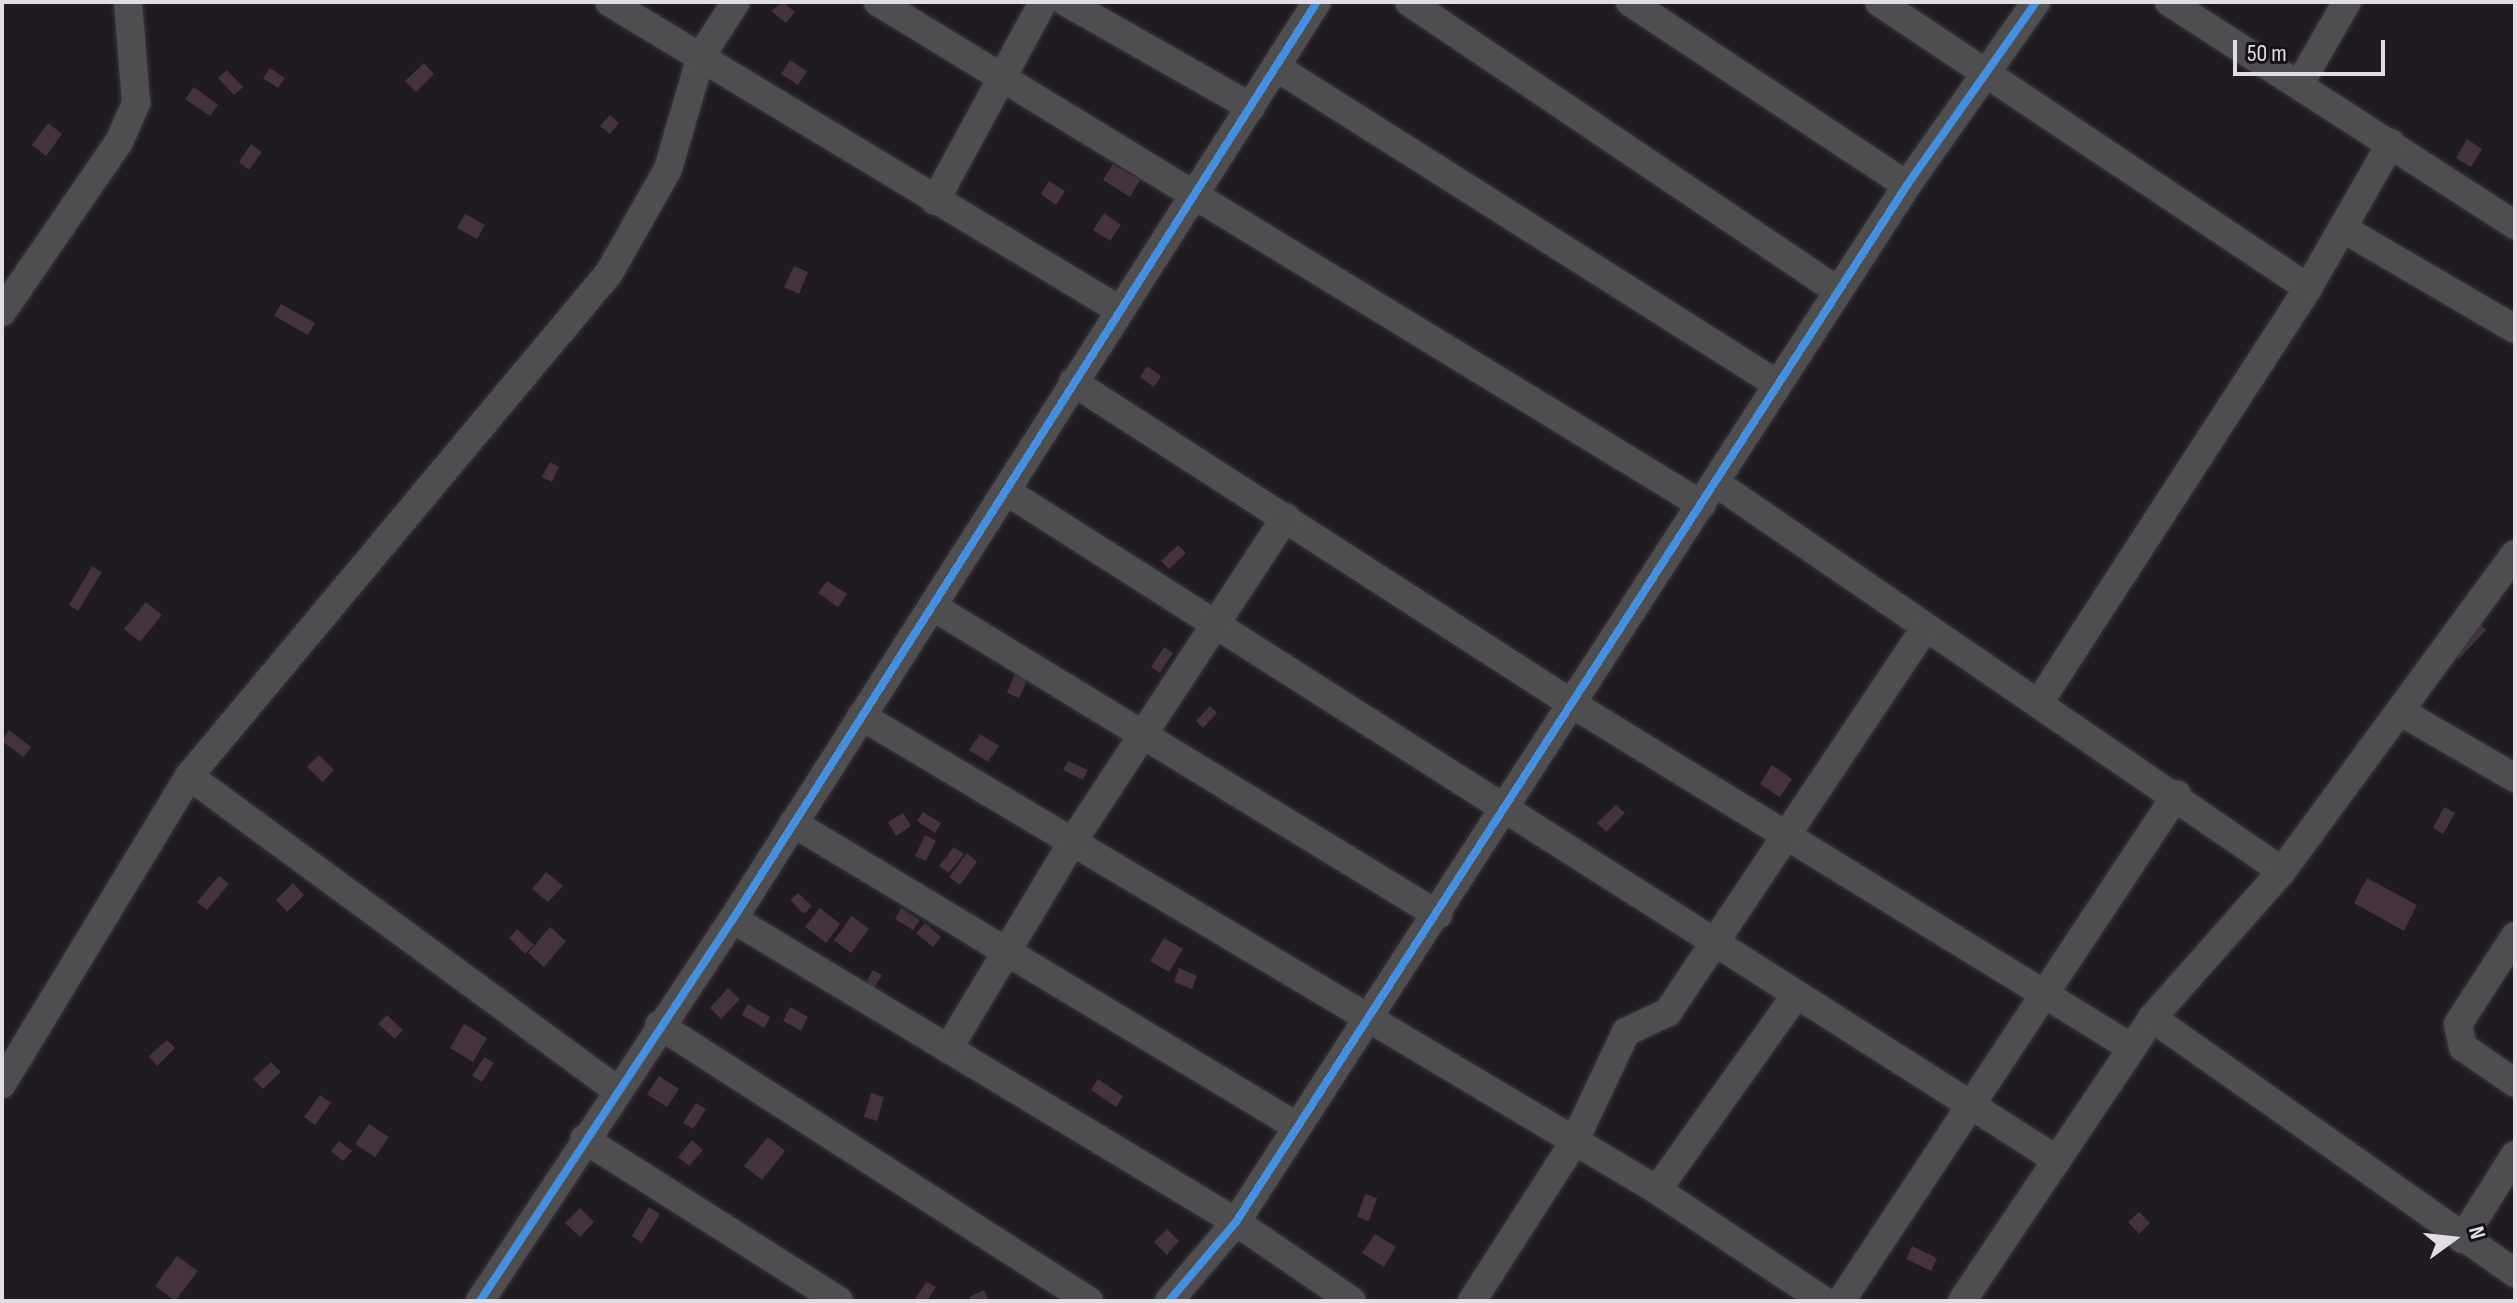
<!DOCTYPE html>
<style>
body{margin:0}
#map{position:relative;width:2517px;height:1303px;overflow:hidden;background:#1f1b20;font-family:"Sofia Sans Condensed",sans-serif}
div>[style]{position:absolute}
.building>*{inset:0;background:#44333e}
.roads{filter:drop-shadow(0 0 2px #39373b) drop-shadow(0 0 2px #39373b)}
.minor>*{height:28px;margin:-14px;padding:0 14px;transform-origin:14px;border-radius:14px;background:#4e4e50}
.cycleway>*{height:8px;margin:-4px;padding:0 4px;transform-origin:4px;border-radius:4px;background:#468fdf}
span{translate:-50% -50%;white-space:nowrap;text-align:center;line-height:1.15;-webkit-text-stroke:7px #171019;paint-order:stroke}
.frame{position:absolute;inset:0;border:4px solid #e2dde4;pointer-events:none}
.north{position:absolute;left:2413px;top:1199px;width:80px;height:80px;-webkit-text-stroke:6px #171019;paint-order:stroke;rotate:75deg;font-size:22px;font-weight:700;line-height:32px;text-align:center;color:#e2dde4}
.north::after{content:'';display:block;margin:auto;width:28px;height:36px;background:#e2dde4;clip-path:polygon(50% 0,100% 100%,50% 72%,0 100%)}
.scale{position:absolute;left:2233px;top:40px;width:152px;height:36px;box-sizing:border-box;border:4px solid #e2dde4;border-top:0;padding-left:10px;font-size:24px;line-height:28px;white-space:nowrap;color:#e2dde4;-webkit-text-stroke:6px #171019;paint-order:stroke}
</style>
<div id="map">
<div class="building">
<i style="clip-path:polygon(783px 2px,795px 12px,786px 23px,771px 11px)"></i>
<i style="clip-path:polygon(790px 60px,807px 71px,798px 85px,781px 74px)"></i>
<i style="clip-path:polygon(424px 63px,434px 74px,416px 92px,405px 81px)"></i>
<i style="clip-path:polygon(270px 68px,285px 78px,278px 88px,263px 78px)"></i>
<i style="clip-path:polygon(227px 70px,243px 87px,234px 95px,218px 78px)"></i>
<i style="clip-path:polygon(194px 87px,218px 105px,210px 116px,185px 99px)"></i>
<i style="clip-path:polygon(610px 115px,619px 123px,610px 134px,600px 126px)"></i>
<i style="clip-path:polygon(48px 123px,62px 134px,46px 156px,32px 145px)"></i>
<i style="clip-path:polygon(2467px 139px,2482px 149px,2471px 167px,2456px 158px)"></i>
<i style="clip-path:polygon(251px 144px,262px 152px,249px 170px,239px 162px)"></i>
<i style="clip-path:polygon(1113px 164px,1140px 180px,1130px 197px,1103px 180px)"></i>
<i style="clip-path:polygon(1049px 181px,1065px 191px,1056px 205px,1041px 194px)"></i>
<i style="clip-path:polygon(1104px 213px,1121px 225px,1110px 241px,1093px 230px)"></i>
<i style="clip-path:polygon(465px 214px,485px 225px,477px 239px,457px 228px)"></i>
<i style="clip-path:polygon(794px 266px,808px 272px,799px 294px,784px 287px)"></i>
<i style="clip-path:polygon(281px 304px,315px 323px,308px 335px,274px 316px)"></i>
<i style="clip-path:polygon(1147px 366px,1161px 376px,1154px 387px,1140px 377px)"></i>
<i style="clip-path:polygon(550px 462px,559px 467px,552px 482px,542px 477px)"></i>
<i style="clip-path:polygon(1178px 545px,1186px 553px,1169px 569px,1161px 561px)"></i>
<i style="clip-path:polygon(92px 566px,102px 572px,78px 611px,69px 605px)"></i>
<i style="clip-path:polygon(827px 581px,847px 594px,838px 607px,818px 593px)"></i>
<i style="clip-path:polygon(146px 602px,162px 615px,140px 642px,124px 629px)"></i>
<i style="clip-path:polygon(2473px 617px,2486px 630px,2459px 659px,2446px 646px)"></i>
<i style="clip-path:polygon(1164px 647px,1173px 653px,1160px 673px,1151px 667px)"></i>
<i style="clip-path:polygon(1015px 673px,1028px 679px,1019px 698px,1007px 693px)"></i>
<i style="clip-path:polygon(1210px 706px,1217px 713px,1203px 728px,1196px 721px)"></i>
<i style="clip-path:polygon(9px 730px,31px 747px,23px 757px,2px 741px)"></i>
<i style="clip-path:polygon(980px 734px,999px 746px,988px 762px,969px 750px)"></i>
<i style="clip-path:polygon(319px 755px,334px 770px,323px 782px,307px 767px)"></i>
<i style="clip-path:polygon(1068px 761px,1088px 770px,1083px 780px,1063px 770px)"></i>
<i style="clip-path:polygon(1772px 765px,1792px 779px,1780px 797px,1760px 784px)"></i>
<i style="clip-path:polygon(1616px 805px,1625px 813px,1606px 832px,1597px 823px)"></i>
<i style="clip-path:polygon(2444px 807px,2455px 813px,2443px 834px,2433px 828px)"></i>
<i style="clip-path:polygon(923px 812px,941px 823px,935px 833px,917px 821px)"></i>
<i style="clip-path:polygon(903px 813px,911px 826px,896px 836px,888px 822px)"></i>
<i style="clip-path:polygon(925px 835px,936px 841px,926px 861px,915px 856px)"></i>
<i style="clip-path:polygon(954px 847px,964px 854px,949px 873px,939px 866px)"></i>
<i style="clip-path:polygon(967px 853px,977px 862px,960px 885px,949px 877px)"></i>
<i style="clip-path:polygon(546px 872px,563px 886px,548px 902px,532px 889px)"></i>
<i style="clip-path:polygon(219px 876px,229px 884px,207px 910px,197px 902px)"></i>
<i style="clip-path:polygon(2367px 878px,2417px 905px,2404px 931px,2354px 903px)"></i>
<i style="clip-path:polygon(293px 883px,304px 895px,287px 912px,276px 900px)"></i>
<i style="clip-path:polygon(798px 893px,812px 906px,804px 914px,790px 900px)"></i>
<i style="clip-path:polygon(820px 908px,840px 924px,826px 943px,805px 927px)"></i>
<i style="clip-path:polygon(901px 908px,920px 920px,913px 930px,895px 919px)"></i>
<i style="clip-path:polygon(852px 916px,869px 929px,851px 953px,834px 940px)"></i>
<i style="clip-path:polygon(925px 923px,941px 937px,933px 947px,916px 933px)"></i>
<i style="clip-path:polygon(550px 927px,566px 941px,544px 967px,528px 953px)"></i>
<i style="clip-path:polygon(517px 929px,534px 945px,525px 954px,509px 938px)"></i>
<i style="clip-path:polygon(1164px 938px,1183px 949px,1169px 972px,1150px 961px)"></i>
<i style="clip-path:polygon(1179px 968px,1197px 976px,1192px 989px,1174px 982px)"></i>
<i style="clip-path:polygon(873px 970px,882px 975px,871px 993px,863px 988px)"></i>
<i style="clip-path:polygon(728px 988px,740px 999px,721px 1019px,710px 1008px)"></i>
<i style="clip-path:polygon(748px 1004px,770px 1017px,764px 1028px,742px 1015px)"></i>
<i style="clip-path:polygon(790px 1007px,808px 1017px,801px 1031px,783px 1021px)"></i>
<i style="clip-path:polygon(387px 1015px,403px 1030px,395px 1039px,378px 1024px)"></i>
<i style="clip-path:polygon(464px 1024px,487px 1038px,473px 1062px,450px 1048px)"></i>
<i style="clip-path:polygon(167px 1040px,175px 1048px,157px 1066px,149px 1056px)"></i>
<i style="clip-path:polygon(484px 1057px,494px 1063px,482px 1082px,472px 1076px)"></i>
<i style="clip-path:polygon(271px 1062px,281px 1072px,263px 1089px,253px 1079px)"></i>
<i style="clip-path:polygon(659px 1076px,679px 1089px,667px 1107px,647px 1094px)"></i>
<i style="clip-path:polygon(1098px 1079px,1123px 1096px,1116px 1107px,1091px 1090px)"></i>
<i style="clip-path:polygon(871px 1093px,884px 1097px,877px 1121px,864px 1117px)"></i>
<i style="clip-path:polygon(320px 1095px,331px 1103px,315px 1125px,304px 1117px)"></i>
<i style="clip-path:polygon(696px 1103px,706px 1109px,693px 1129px,683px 1123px)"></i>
<i style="clip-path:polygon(369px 1124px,389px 1137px,375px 1157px,355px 1144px)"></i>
<i style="clip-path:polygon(768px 1137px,785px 1151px,762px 1180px,744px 1166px)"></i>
<i style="clip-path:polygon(692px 1140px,703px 1150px,689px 1166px,678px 1157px)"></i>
<i style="clip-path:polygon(339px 1141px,352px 1151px,343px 1161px,331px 1151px)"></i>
<i style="clip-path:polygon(1365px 1194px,1377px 1198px,1369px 1221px,1357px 1217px)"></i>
<i style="clip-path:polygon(649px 1207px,660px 1214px,642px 1243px,632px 1236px)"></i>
<i style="clip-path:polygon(580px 1208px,594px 1222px,580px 1237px,565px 1223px)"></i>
<i style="clip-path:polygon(2139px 1212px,2150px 1223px,2139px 1234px,2128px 1222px)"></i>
<i style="clip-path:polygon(1167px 1229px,1179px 1241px,1167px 1255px,1154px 1242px)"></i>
<i style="clip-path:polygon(1375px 1234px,1396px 1247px,1384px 1267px,1362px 1253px)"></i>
<i style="clip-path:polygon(1912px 1246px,1937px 1258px,1931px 1271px,1906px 1259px)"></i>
<i style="clip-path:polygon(177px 1256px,198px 1271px,175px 1301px,155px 1286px)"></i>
<i style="clip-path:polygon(926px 1282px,936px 1287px,927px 1301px,914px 1301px)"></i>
<i style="clip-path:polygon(984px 1290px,989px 1301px,971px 1301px,969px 1297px)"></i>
</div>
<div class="roads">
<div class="minor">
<i style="left:609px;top:2px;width:594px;rotate:31.1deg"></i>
<i style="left:878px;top:2px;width:965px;rotate:31.4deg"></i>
<i style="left:1066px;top:2px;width:213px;rotate:29.6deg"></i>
<i style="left:1409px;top:2px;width:517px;rotate:33.97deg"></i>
<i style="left:1630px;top:2px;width:332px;rotate:33.5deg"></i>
<i style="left:1879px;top:2px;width:516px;rotate:33.69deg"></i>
<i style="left:2169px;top:2px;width:412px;rotate:32.8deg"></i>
<i style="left:1276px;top:67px;width:593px;rotate:32.32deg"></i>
<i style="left:2299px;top:85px;width:96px;rotate:-60deg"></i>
<i style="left:935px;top:201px;width:226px;rotate:-61.5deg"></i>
<i style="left:2342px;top:228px;width:200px;rotate:30.3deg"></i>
<i style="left:2px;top:312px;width:206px;rotate:-55.5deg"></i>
<i style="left:119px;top:142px;width:43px;rotate:-66.4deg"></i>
<i style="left:136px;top:103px;width:101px;rotate:-94.5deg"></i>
<i style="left:1073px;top:382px;width:596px;rotate:32.81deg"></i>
<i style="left:1574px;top:705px;width:655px;rotate:31.58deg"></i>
<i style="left:1716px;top:483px;width:686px;rotate:34.43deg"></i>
<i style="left:1006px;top:491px;width:1246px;rotate:32.48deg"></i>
<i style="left:932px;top:606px;width:593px;rotate:31.41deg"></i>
<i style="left:2040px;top:701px;width:492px;rotate:-57deg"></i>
<i style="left:2308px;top:288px;width:167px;rotate:-60.2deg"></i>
<i style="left:2401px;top:712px;width:132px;rotate:30.1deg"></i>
<i style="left:861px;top:716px;width:926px;rotate:30.77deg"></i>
<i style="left:1657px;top:1190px;width:201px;rotate:33.6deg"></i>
<i style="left:189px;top:776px;width:527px;rotate:36.28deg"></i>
<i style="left:793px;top:823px;width:587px;rotate:31.06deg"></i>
<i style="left:733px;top:919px;width:587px;rotate:31.06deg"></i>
<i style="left:1236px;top:1222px;width:140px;rotate:34.3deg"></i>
<i style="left:2515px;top:936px;width:105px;rotate:122.9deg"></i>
<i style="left:2458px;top:1024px;width:24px;rotate:78deg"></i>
<i style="left:2463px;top:1047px;width:63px;rotate:34.7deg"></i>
<i style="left:2152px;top:1018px;width:444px;rotate:35.1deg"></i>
<i style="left:659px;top:1025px;width:511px;rotate:32.69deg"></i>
<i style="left:948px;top:1049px;width:239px;rotate:-59deg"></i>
<i style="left:1071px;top:844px;width:391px;rotate:-56.7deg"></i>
<i style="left:2px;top:1084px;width:360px;rotate:-58.7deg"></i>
<i style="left:189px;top:776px;width:655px;rotate:-50.14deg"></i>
<i style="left:609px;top:273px;width:120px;rotate:-60.4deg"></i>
<i style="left:668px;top:169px;width:118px;rotate:-73.7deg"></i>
<i style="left:701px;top:56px;width:64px;rotate:-57.1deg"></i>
<i style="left:584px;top:1139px;width:302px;rotate:32.4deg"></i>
<i style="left:1657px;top:1190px;width:239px;rotate:-54.5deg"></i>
<i style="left:2462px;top:1239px;width:99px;rotate:-57.8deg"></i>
<i style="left:480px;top:1301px;width:458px;rotate:-56.5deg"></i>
<i style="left:733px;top:919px;width:1087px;rotate:-57.51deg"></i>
<i style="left:1169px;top:1301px;width:104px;rotate:-49.7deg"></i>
<i style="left:1236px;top:1222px;width:1235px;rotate:-57.09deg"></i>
<i style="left:1907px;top:185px;width:224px;rotate:-54.8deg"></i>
<i style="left:1472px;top:1301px;width:189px;rotate:-57.3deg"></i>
<i style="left:1574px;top:1142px;width:122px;rotate:-64.7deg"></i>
<i style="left:1626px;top:1032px;width:47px;rotate:-25.5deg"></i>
<i style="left:1668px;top:1012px;width:462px;rotate:-56.2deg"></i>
<i style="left:1841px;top:1301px;width:608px;rotate:-56.47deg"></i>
<i style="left:1962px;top:1301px;width:341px;rotate:-56.1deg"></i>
<i style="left:2152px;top:1018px;width:196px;rotate:-48.5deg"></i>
<i style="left:2282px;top:871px;width:393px;rotate:-53.7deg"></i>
</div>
</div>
<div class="cycleway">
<i style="left:480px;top:1301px;width:458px;rotate:-56.5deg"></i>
<i style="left:733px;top:919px;width:1087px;rotate:-57.51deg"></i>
<i style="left:1169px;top:1301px;width:104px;rotate:-49.7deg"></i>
<i style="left:1236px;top:1222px;width:1235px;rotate:-57.09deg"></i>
<i style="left:1907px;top:185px;width:224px;rotate:-54.8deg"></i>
</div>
<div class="frame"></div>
<div class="north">N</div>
<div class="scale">50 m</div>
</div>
